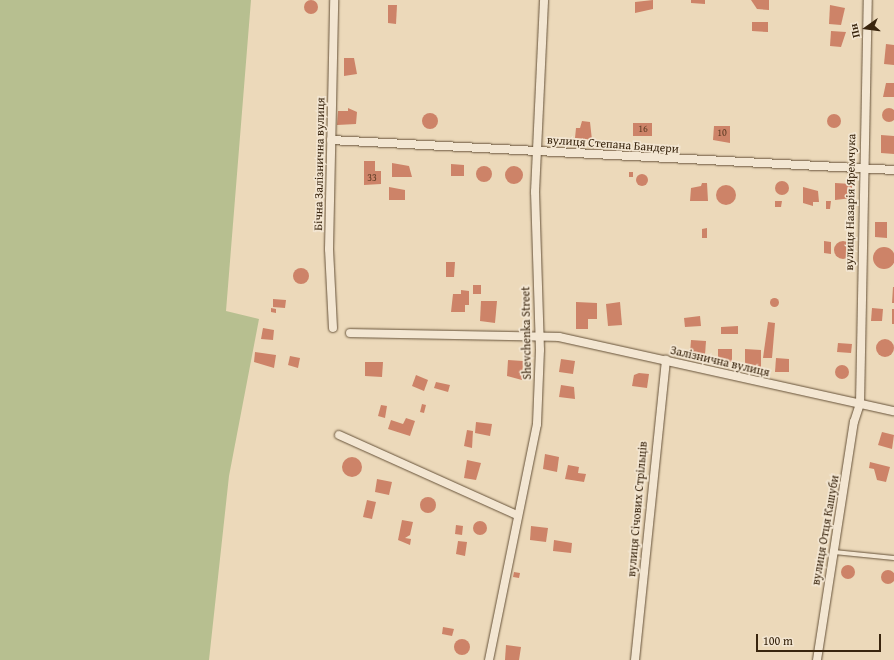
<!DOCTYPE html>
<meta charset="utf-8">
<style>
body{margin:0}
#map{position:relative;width:894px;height:660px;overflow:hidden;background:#ecd9ba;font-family:"Gentium Book Plus",serif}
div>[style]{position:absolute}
.green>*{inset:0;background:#b7bf90}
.building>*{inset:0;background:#cd8368}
.round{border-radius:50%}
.roads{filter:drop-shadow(0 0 1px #665239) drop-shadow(0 0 1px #665239)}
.lane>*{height:4px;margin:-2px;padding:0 2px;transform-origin:2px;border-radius:2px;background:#f3e6d2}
.street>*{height:8px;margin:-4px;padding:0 4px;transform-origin:4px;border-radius:4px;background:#f3e6d2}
span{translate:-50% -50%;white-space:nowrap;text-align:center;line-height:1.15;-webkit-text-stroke:3.5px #f3e6d2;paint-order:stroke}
.number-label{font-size:10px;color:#5e3c24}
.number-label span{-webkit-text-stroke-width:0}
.street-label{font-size:12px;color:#39250e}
.north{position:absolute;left:846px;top:8px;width:40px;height:40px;-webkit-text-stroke:3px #f3e6d2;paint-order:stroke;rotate:256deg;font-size:11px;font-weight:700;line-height:16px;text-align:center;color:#39250e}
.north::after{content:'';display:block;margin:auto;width:14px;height:18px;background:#39250e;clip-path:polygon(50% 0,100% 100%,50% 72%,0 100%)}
.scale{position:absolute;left:756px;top:634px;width:125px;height:18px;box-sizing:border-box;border:2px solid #39250e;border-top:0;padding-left:5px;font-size:12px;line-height:14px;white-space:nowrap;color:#39250e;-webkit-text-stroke:3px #f3e6d2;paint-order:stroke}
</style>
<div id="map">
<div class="green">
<i style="clip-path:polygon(0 0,251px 0,226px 311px,259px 319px,229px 476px,209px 660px,0 660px)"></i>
</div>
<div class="building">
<i class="round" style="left:304px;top:0;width:14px;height:14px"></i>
<i style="clip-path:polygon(653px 0,653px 9px,635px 13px,635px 2px)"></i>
<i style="clip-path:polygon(691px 0,705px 0,705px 4px,691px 3px)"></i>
<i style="clip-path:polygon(751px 0,769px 0,769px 10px,757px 9px)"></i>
<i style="clip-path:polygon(388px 5px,397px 5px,396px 24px,388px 23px)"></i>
<i style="clip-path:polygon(830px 5px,845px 8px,841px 25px,829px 24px)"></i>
<i style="clip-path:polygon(752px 22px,768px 22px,768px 32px,752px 31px)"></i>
<i style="clip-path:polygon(831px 31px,846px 32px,841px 47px,830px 46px)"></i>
<i style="clip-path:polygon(886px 44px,894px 45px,894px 65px,884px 64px)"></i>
<i style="clip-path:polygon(344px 58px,354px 58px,357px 74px,344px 76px)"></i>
<i style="clip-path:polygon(886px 83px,894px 83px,894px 97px,883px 97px)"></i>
<i style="clip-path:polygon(348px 108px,357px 112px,356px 124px,337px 125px,338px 111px,348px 111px)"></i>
<i class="round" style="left:882px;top:108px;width:14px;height:14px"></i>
<i class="round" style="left:422px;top:113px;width:16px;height:16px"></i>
<i class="round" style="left:827px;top:114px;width:14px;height:14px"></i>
<i style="clip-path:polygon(582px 121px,590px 122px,592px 140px,575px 138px,576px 128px,580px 128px)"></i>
<i style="clip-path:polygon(633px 123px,652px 123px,652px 136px,633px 136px)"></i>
<i style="clip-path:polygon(714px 126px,730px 126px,730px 143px,713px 140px)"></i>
<i style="clip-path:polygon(881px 135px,894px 136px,894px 154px,881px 153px)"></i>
<i style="clip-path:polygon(364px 161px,375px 161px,375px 171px,381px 171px,381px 184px,364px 185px)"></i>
<i style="clip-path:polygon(392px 163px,409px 166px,412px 177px,392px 177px)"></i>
<i style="clip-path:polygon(451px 164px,464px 165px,464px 176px,451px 176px)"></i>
<i class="round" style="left:505px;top:166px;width:18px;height:18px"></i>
<i class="round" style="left:476px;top:166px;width:16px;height:16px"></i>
<i style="clip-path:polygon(629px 172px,633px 172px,633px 177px,629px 177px)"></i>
<i class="round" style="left:636px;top:174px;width:12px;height:12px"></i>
<i class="round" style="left:775px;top:181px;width:14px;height:14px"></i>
<i style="clip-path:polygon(702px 183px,707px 183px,708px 201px,690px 201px,691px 188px,701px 186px)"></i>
<i style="clip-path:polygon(835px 183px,852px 184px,852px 198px,835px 200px)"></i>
<i class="round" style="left:716px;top:185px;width:20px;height:20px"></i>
<i style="clip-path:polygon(389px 187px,405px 190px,405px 200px,389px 200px)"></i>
<i style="clip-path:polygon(803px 187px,818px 191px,819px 202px,813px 202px,813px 206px,803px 203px)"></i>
<i style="clip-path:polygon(775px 201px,782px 201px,781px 207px,775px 207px)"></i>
<i style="clip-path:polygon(826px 201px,831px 201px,830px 209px,826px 209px)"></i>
<i style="clip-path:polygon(875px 222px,887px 222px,887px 238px,875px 237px)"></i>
<i style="clip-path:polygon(707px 228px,707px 238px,702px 238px,702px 229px)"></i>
<i class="round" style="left:834px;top:241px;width:18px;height:18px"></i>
<i style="clip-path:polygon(824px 241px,831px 242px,831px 254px,824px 253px)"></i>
<i class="round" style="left:873px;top:247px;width:22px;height:22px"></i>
<i style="clip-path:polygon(446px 262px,455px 262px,454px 277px,446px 277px)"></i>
<i class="round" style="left:293px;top:268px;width:16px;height:16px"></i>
<i style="clip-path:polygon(473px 285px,481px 285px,481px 294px,473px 294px)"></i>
<i style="clip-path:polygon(893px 287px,894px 287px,894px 303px,892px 303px)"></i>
<i style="clip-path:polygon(461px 290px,469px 291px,469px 305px,465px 305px,465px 312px,451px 312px,453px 294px,461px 294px)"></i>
<i class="round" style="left:769.5px;top:297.5px;width:9px;height:9px"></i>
<i style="clip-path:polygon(273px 299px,286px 300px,285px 308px,273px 307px)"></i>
<i style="clip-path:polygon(481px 301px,497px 301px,495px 323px,480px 321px)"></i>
<i style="clip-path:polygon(576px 302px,597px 303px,597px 319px,588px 319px,588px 329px,576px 329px)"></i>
<i style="clip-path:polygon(620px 302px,622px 325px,608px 326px,606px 304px)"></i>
<i style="clip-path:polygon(271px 308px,276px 309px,276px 313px,271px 312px)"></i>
<i style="clip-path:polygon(872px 308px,883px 309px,882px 321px,871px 321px)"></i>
<i style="clip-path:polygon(892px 309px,894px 309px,894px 324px,892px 324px)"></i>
<i style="clip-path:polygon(700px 316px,701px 326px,685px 327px,684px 318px)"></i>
<i style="clip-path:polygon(768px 322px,775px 323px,772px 358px,763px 358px)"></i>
<i style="clip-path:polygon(738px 326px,738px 334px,721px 334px,721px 327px)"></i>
<i style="clip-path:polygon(263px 328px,274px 330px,273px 340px,261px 339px)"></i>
<i class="round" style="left:876px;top:339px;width:18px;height:18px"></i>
<i style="clip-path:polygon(691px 340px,706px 341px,705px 355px,690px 354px)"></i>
<i style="clip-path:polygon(838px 343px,852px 344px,851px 353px,837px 352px)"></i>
<i style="clip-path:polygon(718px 349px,732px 349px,732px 362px,718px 362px)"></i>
<i style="clip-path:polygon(745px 349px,761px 350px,761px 367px,745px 367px)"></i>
<i style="clip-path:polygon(255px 352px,276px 355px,274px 368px,254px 362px)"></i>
<i style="clip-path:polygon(290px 356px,300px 358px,298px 368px,288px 365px)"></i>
<i style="clip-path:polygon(776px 358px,789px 359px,789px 372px,775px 372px)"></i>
<i style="clip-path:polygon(561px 359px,575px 361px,573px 374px,559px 372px)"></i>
<i style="clip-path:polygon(508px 360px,523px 361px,522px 380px,507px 376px)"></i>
<i style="clip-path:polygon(365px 362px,383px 362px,382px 377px,365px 376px)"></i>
<i class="round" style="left:835px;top:365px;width:14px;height:14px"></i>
<i style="clip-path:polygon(639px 373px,649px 374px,647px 388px,632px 386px,634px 375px)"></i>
<i style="clip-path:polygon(416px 375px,428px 380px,424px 391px,412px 386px)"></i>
<i style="clip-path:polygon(436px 382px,450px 385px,448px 392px,434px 388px)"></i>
<i style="clip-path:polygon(561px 385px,574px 387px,575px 399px,559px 397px)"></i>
<i style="clip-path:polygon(422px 404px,426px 405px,424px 413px,420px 412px)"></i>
<i style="clip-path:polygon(381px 405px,387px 406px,385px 418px,378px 416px)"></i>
<i style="clip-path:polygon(406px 418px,415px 421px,410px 436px,388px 429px,391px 420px,403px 424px)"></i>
<i style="clip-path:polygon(476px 422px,492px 424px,490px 436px,475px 433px)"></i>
<i style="clip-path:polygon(467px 430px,473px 431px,472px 448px,464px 446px)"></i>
<i style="clip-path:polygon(882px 432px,894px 435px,892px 449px,878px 445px)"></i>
<i style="clip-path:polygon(545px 454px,559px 457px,557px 472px,543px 469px)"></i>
<i class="round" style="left:342px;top:457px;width:20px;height:20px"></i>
<i style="clip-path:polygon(467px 460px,481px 463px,476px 480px,464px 478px)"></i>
<i style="clip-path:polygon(870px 462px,890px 467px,886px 482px,877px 480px,874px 469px,869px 468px)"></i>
<i style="clip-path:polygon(568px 465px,579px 467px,578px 473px,586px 474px,584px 482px,565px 479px)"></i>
<i style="clip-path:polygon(377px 479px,392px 482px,389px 495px,375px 492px)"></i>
<i class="round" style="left:420px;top:497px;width:16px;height:16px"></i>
<i style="clip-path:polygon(367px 500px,376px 502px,372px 519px,363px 517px)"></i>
<i style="clip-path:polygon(402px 520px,413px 522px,410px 535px,405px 538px,411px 539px,410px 545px,398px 540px)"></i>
<i class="round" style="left:473px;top:521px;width:14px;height:14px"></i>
<i style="clip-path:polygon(456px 525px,463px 526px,462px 535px,455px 534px)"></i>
<i style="clip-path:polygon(531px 526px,548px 528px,546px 542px,530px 540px)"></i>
<i style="clip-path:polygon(554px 540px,572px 543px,571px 553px,553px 551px)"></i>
<i style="clip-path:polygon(458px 541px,467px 542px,465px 556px,456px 554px)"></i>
<i class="round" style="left:841px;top:565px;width:14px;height:14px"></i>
<i class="round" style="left:881px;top:570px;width:14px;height:14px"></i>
<i style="clip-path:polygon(514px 572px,520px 573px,519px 578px,513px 577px)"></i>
<i style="clip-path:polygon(443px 627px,454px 629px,452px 636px,442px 634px)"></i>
<i class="round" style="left:454px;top:639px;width:16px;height:16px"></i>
<i style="clip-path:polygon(506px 645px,521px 647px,519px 660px,505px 660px)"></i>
</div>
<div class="roads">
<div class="lane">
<i style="left:834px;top:552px;width:60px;rotate:5.7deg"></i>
</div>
<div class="street">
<i style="left:331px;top:140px;width:564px;rotate:3.05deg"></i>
<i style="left:333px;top:328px;width:79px;rotate:-92.9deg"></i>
<i style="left:329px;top:249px;width:249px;rotate:-88.8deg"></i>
<i style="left:350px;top:333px;width:209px;rotate:1.1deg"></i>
<i style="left:559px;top:337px;width:343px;rotate:12.5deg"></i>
<i style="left:339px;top:435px;width:195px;rotate:24.2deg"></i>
<i style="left:489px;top:660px;width:241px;rotate:-78.5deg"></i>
<i style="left:537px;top:424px;width:74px;rotate:-87.7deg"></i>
<i style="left:540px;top:350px;width:158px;rotate:-91.8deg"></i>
<i style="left:535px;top:192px;width:192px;rotate:-87.3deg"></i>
<i style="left:635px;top:660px;width:302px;rotate:-84.1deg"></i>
<i style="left:817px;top:660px;width:241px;rotate:-81.2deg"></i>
<i style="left:854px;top:422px;width:19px;rotate:-72deg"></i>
<i style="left:860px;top:404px;width:404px;rotate:-88.9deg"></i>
</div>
</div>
<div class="number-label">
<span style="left:643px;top:129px">16</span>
<span style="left:722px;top:133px">10</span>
<span style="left:372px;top:178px">33</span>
</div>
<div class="street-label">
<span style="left:613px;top:144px;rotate:4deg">вулиця Степана Бандери</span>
<span style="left:319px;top:164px;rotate:-89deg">Бічна Залізнична вулиця</span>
<span style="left:850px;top:202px;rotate:-89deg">вулиця Назарія Яремчука</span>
<span style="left:526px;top:333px;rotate:-91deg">Shevchenka Street</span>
<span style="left:720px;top:361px;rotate:13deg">Залізнична вулиця</span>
<span style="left:637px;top:509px;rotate:-85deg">вулиця Січових Стрільців</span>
<span style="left:825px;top:530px;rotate:-80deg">вулиця Отця Кашуби</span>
</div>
<div class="north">Пн</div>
<div class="scale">100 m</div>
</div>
